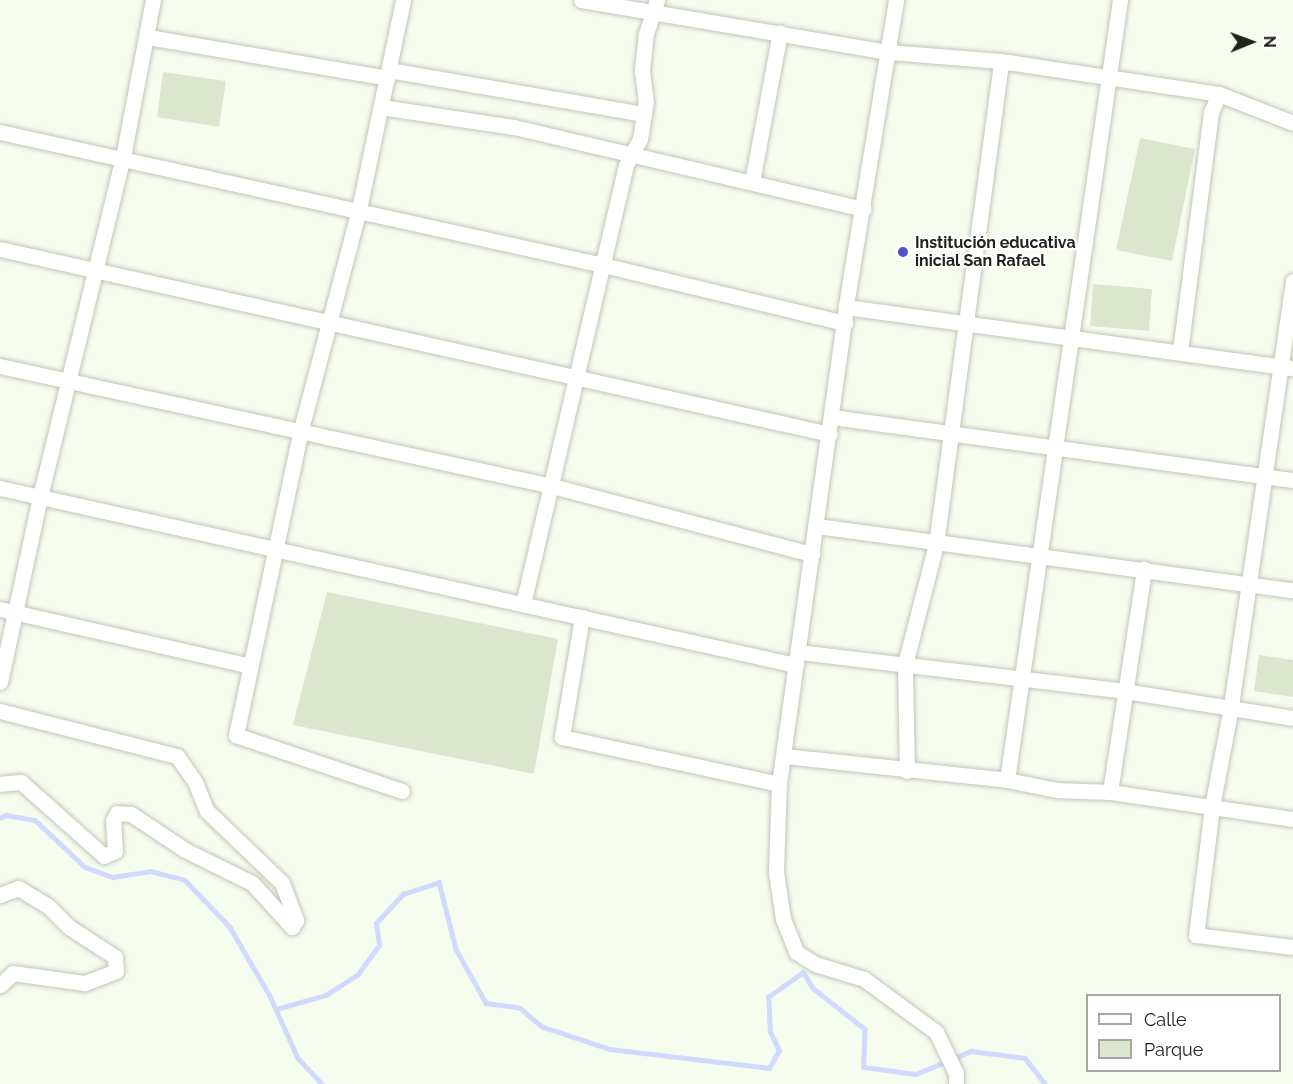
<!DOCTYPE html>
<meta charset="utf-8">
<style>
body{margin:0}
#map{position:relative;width:1293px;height:1084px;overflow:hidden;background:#f7fdee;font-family:Raleway,sans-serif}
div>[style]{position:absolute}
.green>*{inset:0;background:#dce6cc}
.stream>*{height:4.5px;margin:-2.25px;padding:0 2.25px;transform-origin:2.25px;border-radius:2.25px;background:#d1d9ff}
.roads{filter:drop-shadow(0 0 2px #c1c6b8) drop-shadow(0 0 2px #c1c6b8)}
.minor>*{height:15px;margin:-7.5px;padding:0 7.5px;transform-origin:7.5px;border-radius:7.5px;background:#fff}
.dots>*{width:16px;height:16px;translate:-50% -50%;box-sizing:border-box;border:3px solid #fff;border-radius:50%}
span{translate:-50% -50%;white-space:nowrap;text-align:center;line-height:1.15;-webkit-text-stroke:4.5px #fff;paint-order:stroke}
.poi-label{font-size:16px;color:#21231e;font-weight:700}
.left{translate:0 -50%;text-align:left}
.legend{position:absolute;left:1086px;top:994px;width:195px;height:78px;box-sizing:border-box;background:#fff;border:2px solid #a6a7a5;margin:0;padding:8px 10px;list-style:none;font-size:18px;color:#21231e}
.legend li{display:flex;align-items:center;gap:12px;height:30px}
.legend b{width:30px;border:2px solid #a6a7a5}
.north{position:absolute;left:1221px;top:12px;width:60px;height:60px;-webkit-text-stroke:4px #fff;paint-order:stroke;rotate:89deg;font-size:16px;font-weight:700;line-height:24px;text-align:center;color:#21231e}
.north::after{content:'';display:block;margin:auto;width:21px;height:27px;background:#21231e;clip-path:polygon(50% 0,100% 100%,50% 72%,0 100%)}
</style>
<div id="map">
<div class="green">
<i style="clip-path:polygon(163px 72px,226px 81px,219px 127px,157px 117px)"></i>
<i style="clip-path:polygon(1140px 138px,1195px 149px,1172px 261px,1116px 250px)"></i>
<i style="clip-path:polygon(1093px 284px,1152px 289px,1149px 331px,1090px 326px)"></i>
<i style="clip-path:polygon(327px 592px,558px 639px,534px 774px,293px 725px)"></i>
<i style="clip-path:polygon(1259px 655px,1293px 660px,1293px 697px,1254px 691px)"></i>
</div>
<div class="stream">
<i style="left:0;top:818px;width:7px;rotate:-27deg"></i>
<i style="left:6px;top:815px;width:29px;rotate:10deg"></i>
<i style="left:35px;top:820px;width:69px;rotate:43.2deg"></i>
<i style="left:85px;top:867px;width:30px;rotate:20deg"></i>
<i style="left:113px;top:877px;width:37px;rotate:-9deg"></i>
<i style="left:150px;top:871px;width:36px;rotate:14deg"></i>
<i style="left:185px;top:880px;width:65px;rotate:46.2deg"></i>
<i style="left:230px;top:927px;width:80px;rotate:59.9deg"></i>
<i style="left:270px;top:996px;width:68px;rotate:65.7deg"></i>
<i style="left:298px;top:1058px;width:35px;rotate:47deg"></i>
<i style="left:276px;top:1009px;width:52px;rotate:-15.6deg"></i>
<i style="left:326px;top:995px;width:38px;rotate:-33deg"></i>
<i style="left:358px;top:974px;width:36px;rotate:-54deg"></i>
<i style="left:379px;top:945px;width:22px;rotate:-98deg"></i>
<i style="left:376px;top:923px;width:40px;rotate:-47deg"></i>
<i style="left:403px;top:894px;width:38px;rotate:-18deg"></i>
<i style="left:439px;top:882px;width:69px;rotate:75.8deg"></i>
<i style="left:456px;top:949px;width:62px;rotate:60.9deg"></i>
<i style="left:486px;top:1003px;width:34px;rotate:8deg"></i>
<i style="left:520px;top:1008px;width:30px;rotate:40deg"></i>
<i style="left:543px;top:1027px;width:71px;rotate:18.2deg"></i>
<i style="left:610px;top:1049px;width:160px;rotate:6.8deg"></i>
<i style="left:769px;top:1068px;width:20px;rotate:-60deg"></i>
<i style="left:779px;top:1051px;width:21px;rotate:-115deg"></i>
<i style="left:770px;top:1032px;width:35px;rotate:-93deg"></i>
<i style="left:768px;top:997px;width:43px;rotate:-35.5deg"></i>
<i style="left:803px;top:972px;width:19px;rotate:58deg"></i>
<i style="left:813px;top:988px;width:66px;rotate:38.3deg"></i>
<i style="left:865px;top:1029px;width:38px;rotate:92deg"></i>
<i style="left:864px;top:1067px;width:52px;rotate:7.7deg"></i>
<i style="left:916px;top:1074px;width:60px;rotate:-22.7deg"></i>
<i style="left:971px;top:1051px;width:54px;rotate:7.4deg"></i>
<i style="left:1025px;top:1058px;width:33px;rotate:52deg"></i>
</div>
<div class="roads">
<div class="minor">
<i style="left:581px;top:0;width:312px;rotate:9.6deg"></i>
<i style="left:889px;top:52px;width:112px;rotate:4.6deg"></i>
<i style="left:1001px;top:61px;width:220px;rotate:8.6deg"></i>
<i style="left:1219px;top:94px;width:79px;rotate:21.4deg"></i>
<i style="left:896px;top:0;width:311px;rotate:99.3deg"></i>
<i style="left:846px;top:307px;width:482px;rotate:98deg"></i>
<i style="left:779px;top:784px;width:88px;rotate:92deg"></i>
<i style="left:776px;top:872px;width:48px;rotate:81.5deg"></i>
<i style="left:783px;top:919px;width:35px;rotate:68deg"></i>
<i style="left:796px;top:952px;width:22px;rotate:32deg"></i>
<i style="left:815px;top:964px;width:51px;rotate:17deg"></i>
<i style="left:864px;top:979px;width:89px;rotate:36.4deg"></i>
<i style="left:936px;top:1032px;width:46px;rotate:64deg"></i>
<i style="left:956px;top:1073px;width:11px;rotate:90deg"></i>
<i style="left:148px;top:37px;width:243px;rotate:9.7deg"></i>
<i style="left:389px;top:70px;width:259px;rotate:9.8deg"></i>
<i style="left:381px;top:107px;width:134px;rotate:8.6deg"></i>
<i style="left:514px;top:127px;width:359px;rotate:13.2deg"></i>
<i style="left:0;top:132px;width:617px;rotate:12.44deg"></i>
<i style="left:603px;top:265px;width:249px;rotate:13.5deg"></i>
<i style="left:752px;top:182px;width:152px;rotate:-79.4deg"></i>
<i style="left:0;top:249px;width:850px;rotate:12.57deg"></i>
<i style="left:1293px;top:281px;width:430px;rotate:98.3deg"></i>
<i style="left:1231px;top:707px;width:102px;rotate:100.8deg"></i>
<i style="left:1212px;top:807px;width:129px;rotate:97.1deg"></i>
<i style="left:1196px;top:935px;width:98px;rotate:7.1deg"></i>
<i style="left:846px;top:307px;width:451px;rotate:7.8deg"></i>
<i style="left:1180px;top:351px;width:241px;rotate:-82.6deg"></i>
<i style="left:1211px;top:112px;width:20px;rotate:-66deg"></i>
<i style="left:0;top:366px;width:565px;rotate:12.26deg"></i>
<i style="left:552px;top:486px;width:269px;rotate:14.7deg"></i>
<i style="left:832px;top:417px;width:465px;rotate:7.8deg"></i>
<i style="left:0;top:488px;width:815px;rotate:12.54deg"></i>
<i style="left:817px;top:526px;width:480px;rotate:7.7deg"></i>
<i style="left:523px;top:604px;width:451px;rotate:-76.8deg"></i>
<i style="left:626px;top:165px;width:30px;rotate:-62deg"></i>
<i style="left:640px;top:139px;width:36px;rotate:-81deg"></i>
<i style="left:646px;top:103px;width:33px;rotate:-97deg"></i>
<i style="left:642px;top:70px;width:36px;rotate:-84deg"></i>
<i style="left:646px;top:34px;width:36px;rotate:-72deg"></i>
<i style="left:0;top:609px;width:256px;rotate:12.8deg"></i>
<i style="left:582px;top:617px;width:122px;rotate:99.5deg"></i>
<i style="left:562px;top:737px;width:222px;rotate:12.2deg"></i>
<i style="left:799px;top:652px;width:328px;rotate:6.8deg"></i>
<i style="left:1125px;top:691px;width:170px;rotate:9.1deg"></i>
<i style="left:0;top:682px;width:189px;rotate:-77.8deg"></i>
<i style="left:40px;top:497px;width:350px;rotate:-76.3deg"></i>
<i style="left:123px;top:157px;width:160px;rotate:-79.2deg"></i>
<i style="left:0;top:711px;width:183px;rotate:14.3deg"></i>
<i style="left:177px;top:756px;width:32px;rotate:55deg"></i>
<i style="left:195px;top:782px;width:31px;rotate:68deg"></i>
<i style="left:207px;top:811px;width:104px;rotate:43.8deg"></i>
<i style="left:282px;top:883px;width:40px;rotate:69deg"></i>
<i style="left:296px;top:920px;width:8px;rotate:120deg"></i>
<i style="left:292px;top:927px;width:59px;rotate:-132.3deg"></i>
<i style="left:252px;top:883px;width:75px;rotate:-153.8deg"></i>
<i style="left:185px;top:850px;width:65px;rotate:-146.3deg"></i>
<i style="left:131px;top:814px;width:14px;rotate:-176deg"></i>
<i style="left:117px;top:813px;width:9px;rotate:117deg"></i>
<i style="left:113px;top:821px;width:30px;rotate:86deg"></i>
<i style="left:115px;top:851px;width:12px;rotate:156deg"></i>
<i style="left:104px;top:856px;width:111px;rotate:-138.3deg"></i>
<i style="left:21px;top:782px;width:21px;rotate:175deg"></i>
<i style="left:784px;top:756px;width:224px;rotate:6.1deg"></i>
<i style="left:1007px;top:780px;width:50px;rotate:11.5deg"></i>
<i style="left:1056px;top:790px;width:54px;rotate:2.1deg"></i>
<i style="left:1110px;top:792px;width:185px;rotate:8.4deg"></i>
<i style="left:907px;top:771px;width:107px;rotate:-91.1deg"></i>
<i style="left:905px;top:664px;width:124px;rotate:-75.5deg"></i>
<i style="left:936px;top:544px;width:487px;rotate:-82.3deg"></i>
<i style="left:1007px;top:780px;width:788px;rotate:-81.76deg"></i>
<i style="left:402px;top:791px;width:175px;rotate:-161.4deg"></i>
<i style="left:236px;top:735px;width:309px;rotate:-78deg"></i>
<i style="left:300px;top:433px;width:227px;rotate:-75.2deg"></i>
<i style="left:358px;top:214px;width:219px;rotate:-78.1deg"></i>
<i style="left:1110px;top:792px;width:226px;rotate:-81.3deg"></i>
<i style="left:0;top:895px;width:19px;rotate:-21deg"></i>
<i style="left:18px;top:888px;width:35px;rotate:31deg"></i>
<i style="left:48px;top:906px;width:30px;rotate:45deg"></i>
<i style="left:69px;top:927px;width:55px;rotate:33.1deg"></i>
<i style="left:115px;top:957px;width:14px;rotate:86deg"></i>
<i style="left:116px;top:971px;width:34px;rotate:159deg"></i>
<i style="left:84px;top:983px;width:72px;rotate:-172deg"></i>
<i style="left:13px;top:973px;width:18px;rotate:137deg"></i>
</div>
</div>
<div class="dots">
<i style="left:903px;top:252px;background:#4d53c9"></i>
</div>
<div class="poi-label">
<span class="left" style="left:915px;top:252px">Institución educativa<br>inicial San Rafael</span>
</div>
<ul class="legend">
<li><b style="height:8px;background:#fff"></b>Calle</li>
<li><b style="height:16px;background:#dce6cc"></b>Parque</li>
</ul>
<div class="north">N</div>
</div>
